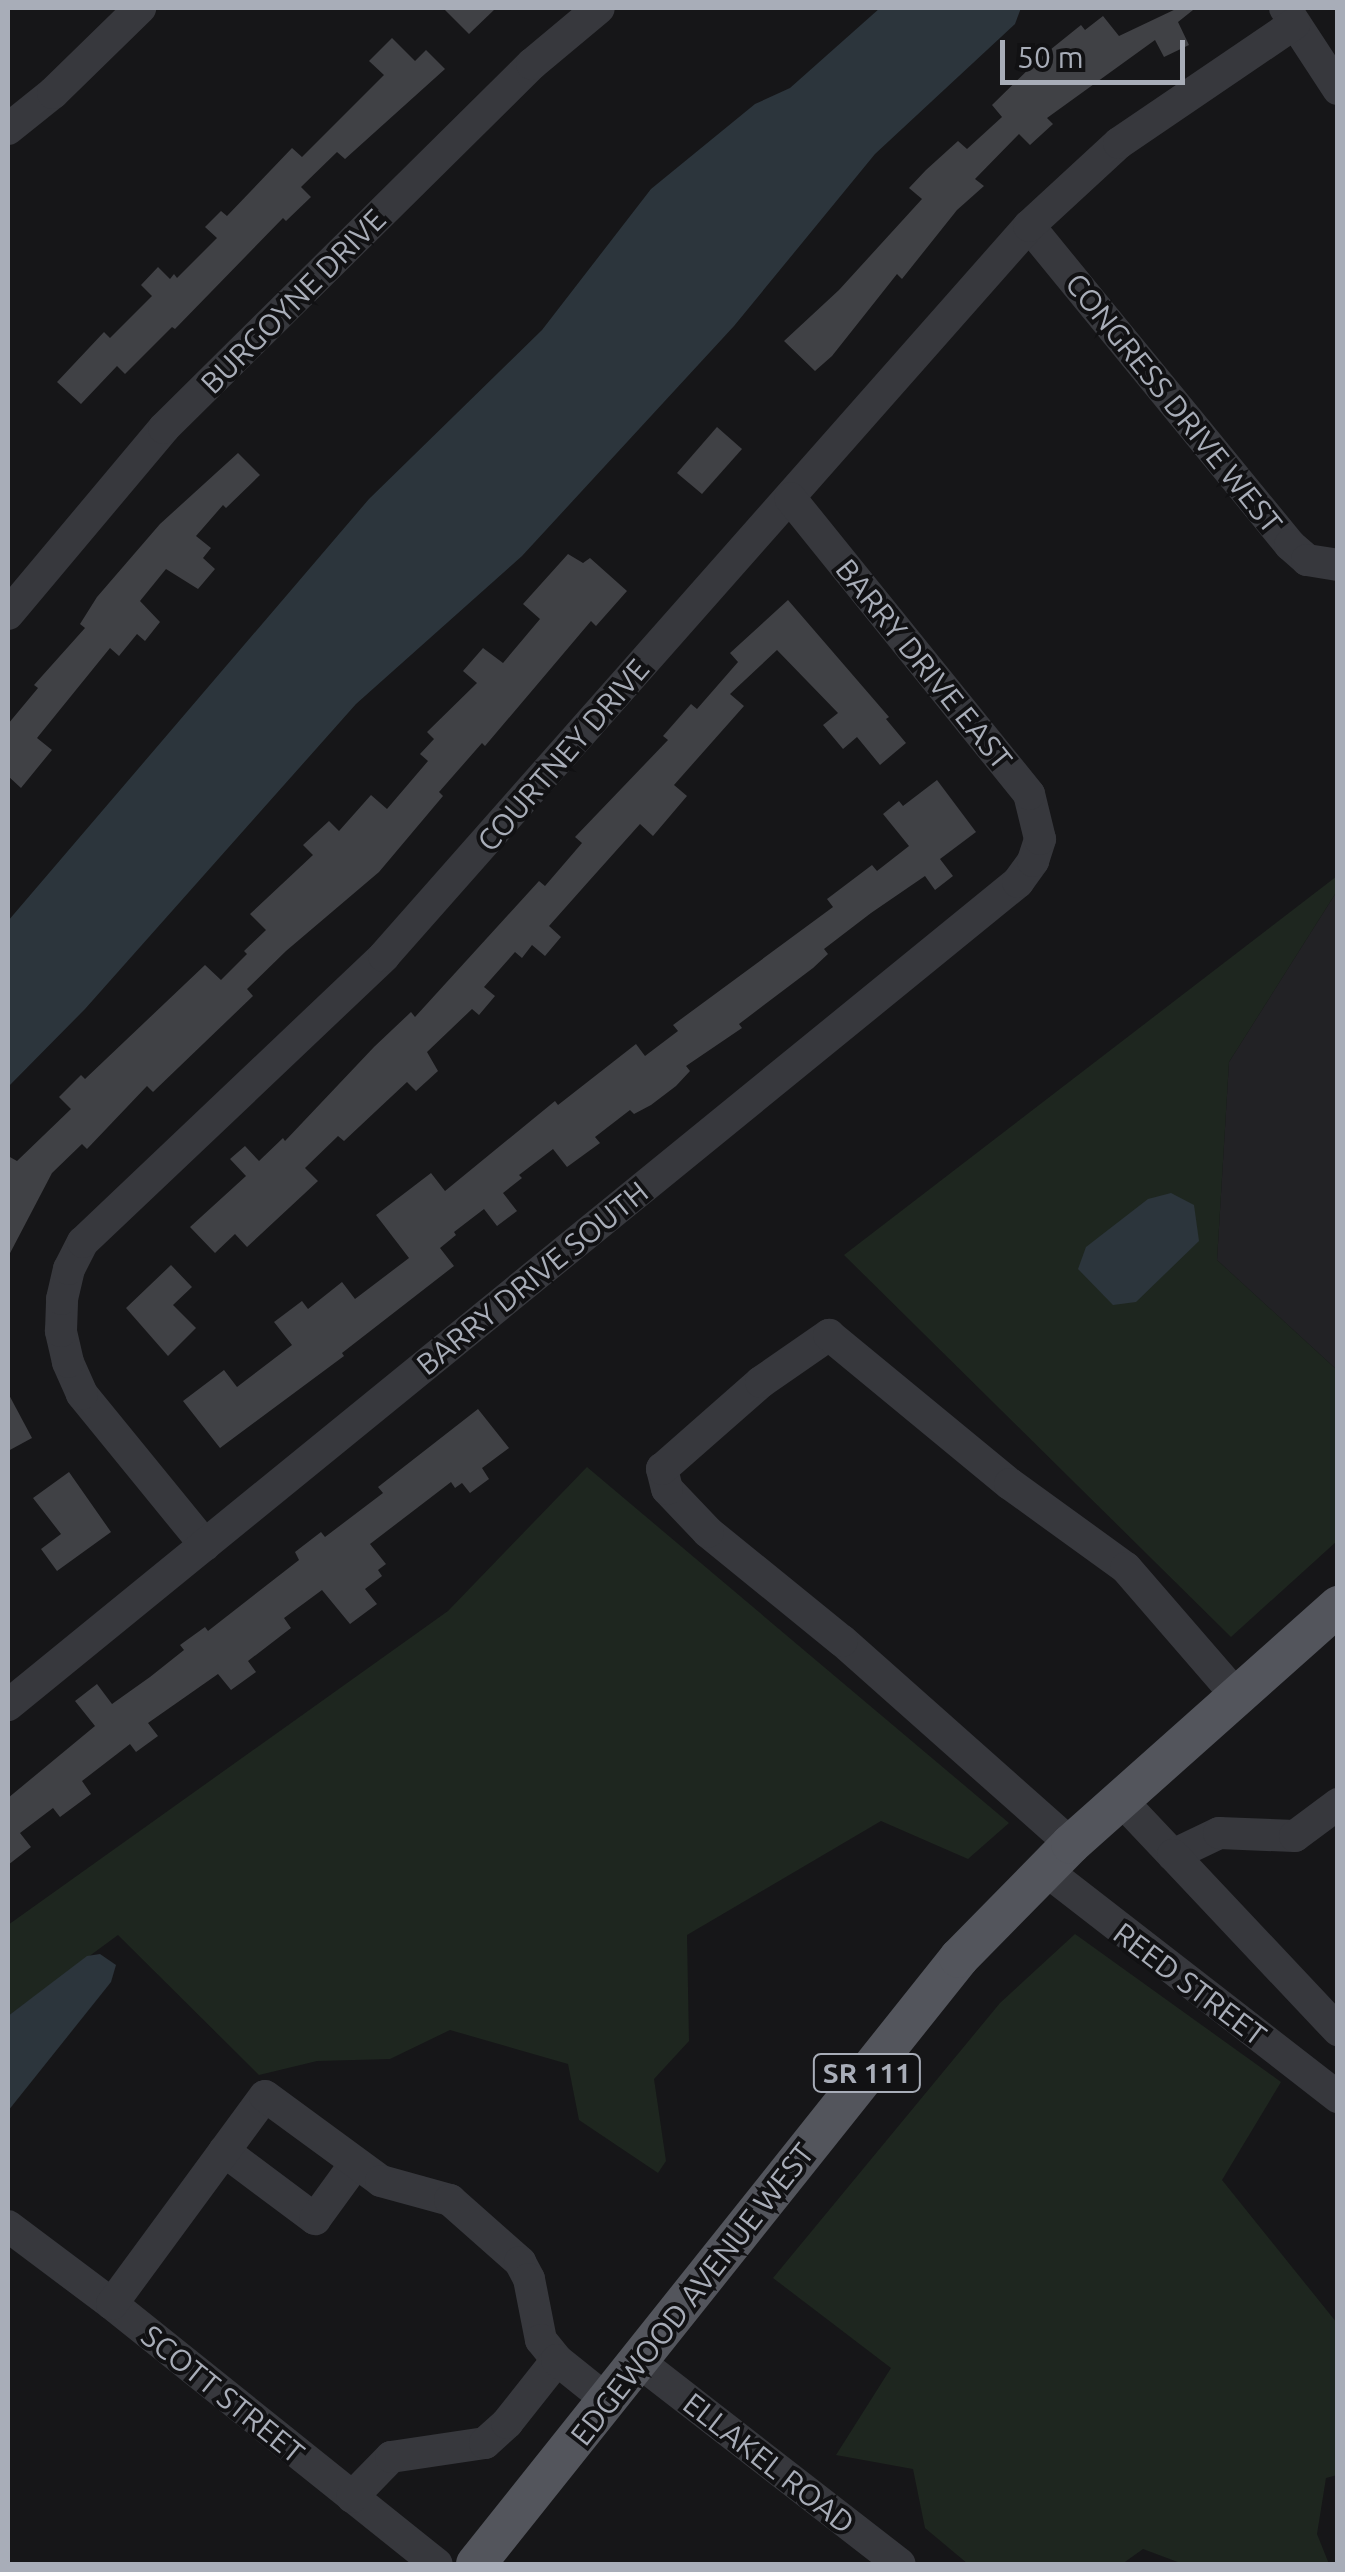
<!DOCTYPE html>
<style>
body{margin:0}
#map{position:relative;width:1345px;height:2572px;overflow:hidden;background:#161618;font-family:Ubuntu,sans-serif}
div>[style]{position:absolute}
.built>*{inset:0;background:#222225}
.green>*{inset:0;background:#1e261f}
.water>*{inset:0;background:#2c353c}
.building>*{inset:0;background:#404145}
.minor>*{height:32px;margin:-16px;padding:0 16px;transform-origin:16px;border-radius:16px;background:#37383d}
.major>*{height:40px;margin:-20px;padding:0 20px;transform-origin:20px;border-radius:20px;background:#53555c}
span{translate:-50% -50%;white-space:nowrap;text-align:center;line-height:1.15;-webkit-text-stroke:8px #111113;paint-order:stroke}
.shield-label span{padding:2px 8px;background:#111113;border:2px solid;border-radius:8px;-webkit-text-stroke-width:0}
.shield-label{font-size:28px;color:#a8adb8;font-weight:700}
.street-label{font-size:30px;color:#a8adb8}
.frame{position:absolute;inset:0;border:10px solid #a8adb8;pointer-events:none}
.scale{position:absolute;left:1000px;top:40px;width:185px;height:45px;box-sizing:border-box;border:5px solid #a8adb8;border-top:0;padding-left:12px;font-size:30px;line-height:35px;white-space:nowrap;color:#a8adb8;-webkit-text-stroke:8px #111113;paint-order:stroke}
</style>
<div id="map">
<div class="built">
<i style="clip-path:polygon(1337px 891px,1337px 1370px,1217px 1260px,1229px 1062px)"></i>
</div>
<div class="green">
<i style="clip-path:polygon(1337px 876px,1337px 891px,1229px 1062px,1217px 1260px,1337px 1370px,1337px 1541px,1231px 1637px,844px 1255px)"></i>
<i style="clip-path:polygon(587px 1467px,1009px 1823px,968px 1859px,881px 1821px,687px 1935px,689px 2041px,654px 2079px,666px 2161px,658px 2173px,579px 2120px,568px 2064px,450px 2030px,390px 2059px,317px 2061px,259px 2075px,118px 1935px,8px 2016px,8px 1925px,448px 1611px)"></i>
<i style="clip-path:polygon(1075px 1934px,1281px 2082px,1222px 2180px,1337px 2323px,1337px 2475px,1326px 2478px,1317px 2534px,1329px 2564px,1183px 2564px,1143px 2549px,1122px 2564px,968px 2564px,925px 2528px,913px 2469px,836px 2455px,891px 2368px,773px 2278px,1000px 2003px)"></i>
</div>
<div class="water">
<i style="clip-path:polygon(880px 8px,1021px 8px,1015px 24px,875px 154px,734px 326px,522px 556px,356px 704px,85px 1009px,8px 1087px,8px 921px,369px 499px,542px 330px,651px 189px,755px 104px,790px 88px)"></i>
<i style="clip-path:polygon(1171px 1193px,1194px 1205px,1199px 1241px,1136px 1302px,1113px 1305px,1078px 1269px,1086px 1247px,1148px 1199px)"></i>
<i style="clip-path:polygon(100px 1954px,116px 1965px,111px 1982px,8px 2111px,8px 2016px,87px 1956px)"></i>
</div>
<div class="building">
<i style="clip-path:polygon(443px 8px,496px 8px,469px 34px)"></i>
<i style="clip-path:polygon(1178px 8px,1193px 10px,1178px 22px,1189px 45px,1164px 57px,1155px 40px,1047px 118px,1053px 124px,1030px 145px,1019px 134px,975px 179px,984px 186px,957px 210px,902px 279px,897px 274px,832px 356px,815px 371px,784px 341px,839px 290px,922px 199px,909px 188px,926px 170px,958px 141px,967px 149px,1002px 117px,992px 105px,1040px 58px,1081px 25px,1085px 30px,1103px 16px,1119px 36px)"></i>
<i style="clip-path:polygon(392px 38px,415px 61px,426px 50px,445px 69px,345px 159px,337px 152px,301px 187px,311px 197px,286px 221px,283px 218px,175px 329px,172px 327px,125px 374px,117px 366px,81px 404px,57px 382px,104px 332px,110px 338px,152px 296px,141px 285px,158px 267px,170px 279px,174px 274px,177px 278px,217px 238px,205px 227px,221px 211px,227px 216px,292px 148px,302px 157px,384px 75px,369px 61px)"></i>
<i style="clip-path:polygon(717px 427px,742px 449px,702px 494px,677px 473px)"></i>
<i style="clip-path:polygon(238px 453px,260px 475px,226px 508px,223px 505px,196px 536px,211px 548px,203px 558px,215px 569px,198px 589px,166px 569px,140px 601px,160px 622px,145px 641px,137px 634px,119px 656px,110px 648px,37px 738px,52px 750px,21px 788px,8px 776px,8px 724px,38px 688px,34px 685px,85px 628px,80px 624px,97px 597px,160px 524px)"></i>
<i style="clip-path:polygon(568px 554px,583px 563px,590px 558px,627px 591px,596px 626px,591px 621px,485px 746px,482px 743px,439px 792px,443px 796px,379px 872px,286px 951px,247px 989px,253px 996px,153px 1092px,147px 1086px,87px 1149px,82px 1144px,52px 1173px,8px 1257px,8px 1156px,17px 1161px,71px 1109px,59px 1097px,81px 1075px,85px 1079px,205px 965px,221px 980px,247px 954px,244px 951px,266px 930px,250px 914px,313px 855px,303px 845px,329px 821px,339px 831px,371px 795px,387px 809px,428px 761px,420px 754px,434px 739px,427px 732px,477px 683px,463px 671px,483px 648px,503px 663px,540px 619px,523px 604px)"></i>
<i style="clip-path:polygon(788px 600px,889px 717px,886px 719px,906px 743px,880px 765px,857px 737px,843px 749px,823px 725px,838px 713px,777px 650px,730px 694px,744px 706px,674px 785px,687px 796px,653px 836px,640px 824px,589px 881px,549px 926px,561px 937px,545px 956px,532px 945px,522px 958px,515px 952px,484px 987px,495px 996px,479px 1015px,472px 1009px,427px 1052px,438px 1071px,416px 1091px,407px 1082px,344px 1141px,338px 1136px,305px 1168px,318px 1181px,247px 1247px,235px 1234px,215px 1253px,190px 1227px,246px 1176px,230px 1159px,245px 1146px,259px 1161px,283px 1138px,285px 1141px,374px 1047px,411px 1012px,415px 1017px,539px 881px,545px 886px,582px 843px,575px 837px,668px 740px,663px 736px,691px 704px,697px 709px,738px 662px,730px 653px)"></i>
<i style="clip-path:polygon(937px 780px,976px 832px,940px 859px,953px 876px,935px 890px,925px 876px,871px 913px,824px 949px,828px 954px,813px 968px,739px 1024px,742px 1028px,686px 1066px,690px 1071px,676px 1086px,651px 1105px,634px 1114px,630px 1110px,595px 1137px,600px 1143px,567px 1167px,553px 1149px,519px 1175px,522px 1178px,503px 1193px,517px 1211px,497px 1226px,484px 1209px,454px 1232px,456px 1235px,440px 1248px,454px 1266px,342px 1353px,344px 1356px,220px 1448px,183px 1401px,224px 1370px,237px 1387px,292px 1345px,274px 1322px,302px 1301px,308px 1309px,342px 1282px,355px 1299px,409px 1258px,376px 1215px,431px 1173px,445px 1191px,555px 1101px,558px 1105px,636px 1044px,645px 1056px,678px 1031px,673px 1025px,833px 907px,827px 899px,872px 865px,877px 871px,909px 846px,883px 814px,899px 801px,903px 806px)"></i>
<i style="clip-path:polygon(171px 1265px,192px 1287px,173px 1305px,196px 1328px,168px 1356px,126px 1308px)"></i>
<i style="clip-path:polygon(8px 1393px,32px 1438px,8px 1451px)"></i>
<i style="clip-path:polygon(478px 1409px,509px 1448px,482px 1468px,489px 1479px,470px 1493px,462px 1483px,455px 1488px,451px 1482px,370px 1544px,386px 1564px,378px 1570px,382px 1576px,365px 1589px,377px 1604px,350px 1624px,322px 1590px,284px 1618px,291px 1628px,248px 1661px,256px 1672px,231px 1690px,218px 1674px,148px 1723px,158px 1736px,136px 1752px,130px 1744px,82px 1781px,91px 1794px,60px 1817px,53px 1808px,20px 1833px,31px 1847px,8px 1865px,8px 1798px,95px 1726px,75px 1701px,97px 1684px,112px 1704px,150px 1677px,184px 1650px,180px 1645px,205px 1627px,208px 1631px,299px 1560px,295px 1552px,321px 1532px,325px 1537px,383px 1493px,378px 1487px)"></i>
<i style="clip-path:polygon(69px 1472px,111px 1532px,57px 1571px,41px 1549px,61px 1534px,33px 1498px)"></i>
</div>
<div class="minor">
<i style="left:1285px;top:8px;width:97px;rotate:56.8deg"></i>
<i style="left:8px;top:129px;width:58px;rotate:-38.7deg"></i>
<i style="left:53px;top:93px;width:122px;rotate:-44.3deg"></i>
<i style="left:1029px;top:226px;width:412px;rotate:50.7deg"></i>
<i style="left:1290px;top:545px;width:23px;rotate:41deg"></i>
<i style="left:1307px;top:560px;width:31px;rotate:9deg"></i>
<i style="left:8px;top:614px;width:243px;rotate:-50deg"></i>
<i style="left:164px;top:428px;width:518px;rotate:-44.69deg"></i>
<i style="left:532px;top:64px;width:87px;rotate:-39.9deg"></i>
<i style="left:205px;top:1545px;width:195px;rotate:-129.2deg"></i>
<i style="left:82px;top:1394px;width:35px;rotate:-114deg"></i>
<i style="left:68px;top:1362px;width:32px;rotate:-103deg"></i>
<i style="left:61px;top:1331px;width:32px;rotate:-88deg"></i>
<i style="left:62px;top:1299px;width:31px;rotate:-77deg"></i>
<i style="left:69px;top:1269px;width:30px;rotate:-63deg"></i>
<i style="left:83px;top:1242px;width:415px;rotate:-43.5deg"></i>
<i style="left:384px;top:956px;width:974px;rotate:-48.54deg"></i>
<i style="left:1029px;top:226px;width:122px;rotate:-42.7deg"></i>
<i style="left:1119px;top:143px;width:212px;rotate:-34.2deg"></i>
<i style="left:8px;top:1705px;width:1303px;rotate:-39.17deg"></i>
<i style="left:1018px;top:882px;width:26px;rotate:-54deg"></i>
<i style="left:1033px;top:861px;width:23px;rotate:-72deg"></i>
<i style="left:1040px;top:839px;width:46px;rotate:-103.7deg"></i>
<i style="left:1029px;top:794px;width:380px;rotate:-128.9deg"></i>
<i style="left:1120px;top:1799px;width:77px;rotate:46.6deg"></i>
<i style="left:1173px;top:1855px;width:51px;rotate:-25.6deg"></i>
<i style="left:1219px;top:1833px;width:76px;rotate:2.3deg"></i>
<i style="left:1295px;top:1836px;width:54px;rotate:-36.7deg"></i>
<i style="left:1071px;top:1844px;width:306px;rotate:-138.4deg"></i>
<i style="left:842px;top:1641px;width:173px;rotate:-140.9deg"></i>
<i style="left:708px;top:1532px;width:59px;rotate:-133.6deg"></i>
<i style="left:667px;top:1489px;width:21px;rotate:-104deg"></i>
<i style="left:662px;top:1469px;width:132px;rotate:-41.3deg"></i>
<i style="left:761px;top:1382px;width:83px;rotate:-34.7deg"></i>
<i style="left:829px;top:1335px;width:234px;rotate:39.5deg"></i>
<i style="left:1010px;top:1484px;width:143px;rotate:35.9deg"></i>
<i style="left:1126px;top:1568px;width:169px;rotate:49.1deg"></i>
<i style="left:1173px;top:1855px;width:241px;rotate:46.7deg"></i>
<i style="left:1044px;top:1869px;width:372px;rotate:37.8deg"></i>
<i style="left:224px;top:2151px;width:114px;rotate:36.8deg"></i>
<i style="left:315px;top:2219px;width:68px;rotate:-54deg"></i>
<i style="left:8px;top:2226px;width:130px;rotate:36.9deg"></i>
<i style="left:112px;top:2304px;width:416px;rotate:38.7deg"></i>
<i style="left:112px;top:2304px;width:258px;rotate:-53.7deg"></i>
<i style="left:265px;top:2096px;width:144px;rotate:36.2deg"></i>
<i style="left:381px;top:2181px;width:72px;rotate:15.4deg"></i>
<i style="left:450px;top:2200px;width:94px;rotate:41.5deg"></i>
<i style="left:520px;top:2262px;width:19px;rotate:62deg"></i>
<i style="left:529px;top:2279px;width:62px;rotate:78.9deg"></i>
<i style="left:541px;top:2340px;width:26px;rotate:51deg"></i>
<i style="left:638px;top:2361px;width:331px;rotate:37.8deg"></i>
<i style="left:352px;top:2497px;width:56px;rotate:-45.7deg"></i>
<i style="left:391px;top:2457px;width:95px;rotate:-8.5deg"></i>
<i style="left:485px;top:2443px;width:30px;rotate:-42deg"></i>
<i style="left:507px;top:2423px;width:80px;rotate:-51.6deg"></i>
<i style="left:557px;top:2360px;width:64px;rotate:38.7deg"></i>
</div>
<div class="major">
<i style="left:476px;top:2564px;width:775px;rotate:-51.44deg"></i>
<i style="left:959px;top:1958px;width:160px;rotate:-45.5deg"></i>
<i style="left:1071px;top:1844px;width:358px;rotate:-41.7deg"></i>
</div>
<div class="shield-label">
<span style="left:867px;top:2073px">SR 111</span>
</div>
<div class="street-label">
<span style="left:293px;top:301px;rotate:-45deg">BURGOYNE DRIVE</span>
<span style="left:1174px;top:403px;rotate:51deg">CONGRESS DRIVE WEST</span>
<span style="left:924px;top:664px;rotate:51deg">BARRY DRIVE EAST</span>
<span style="left:563px;top:755px;rotate:-49deg">COURTNEY DRIVE</span>
<span style="left:532px;top:1278px;rotate:-39deg">BARRY DRIVE SOUTH</span>
<span style="left:1190px;top:1984px;rotate:37deg">REED STREET</span>
<span style="left:692px;top:2294px;rotate:-52deg">EDGEWOOD AVENUE WEST</span>
<span style="left:223px;top:2394px;rotate:39deg">SCOTT STREET</span>
<span style="left:769px;top:2463px;rotate:38deg">ELLAKEL ROAD</span>
</div>
<div class="frame"></div>
<div class="scale">50 m</div>
</div>
